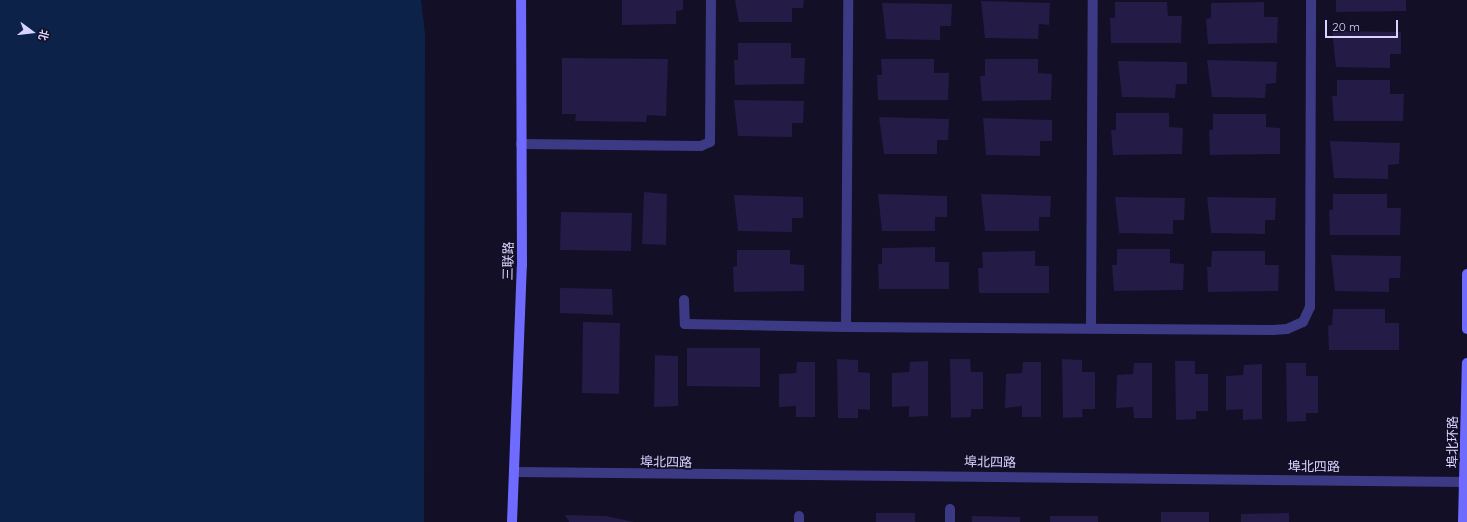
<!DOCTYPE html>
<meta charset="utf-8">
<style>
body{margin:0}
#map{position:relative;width:1467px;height:522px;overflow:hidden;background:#130f26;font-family:Quicksand,"Noto Sans SC",sans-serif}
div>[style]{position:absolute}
.water>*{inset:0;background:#0c2248}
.building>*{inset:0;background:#241b47}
.minor>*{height:10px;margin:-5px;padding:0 5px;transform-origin:5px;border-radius:5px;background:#3d3a85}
.tertiary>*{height:10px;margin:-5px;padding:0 5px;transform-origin:5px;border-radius:5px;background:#3d3a85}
.secondary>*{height:10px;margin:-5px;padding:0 5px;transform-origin:5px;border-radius:5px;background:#6f6bff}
span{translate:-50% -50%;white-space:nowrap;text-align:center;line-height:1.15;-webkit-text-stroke:3.5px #130f26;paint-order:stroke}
.street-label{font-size:13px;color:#d9d4ff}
.north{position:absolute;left:12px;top:12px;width:40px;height:40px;-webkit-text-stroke:3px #130f26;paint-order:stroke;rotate:105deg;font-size:11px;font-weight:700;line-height:16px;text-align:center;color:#d9d4ff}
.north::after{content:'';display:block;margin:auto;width:14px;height:18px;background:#d9d4ff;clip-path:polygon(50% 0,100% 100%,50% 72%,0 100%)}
.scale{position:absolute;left:1325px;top:20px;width:73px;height:18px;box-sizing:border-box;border:2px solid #d9d4ff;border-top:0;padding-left:5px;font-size:12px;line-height:14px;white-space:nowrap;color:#d9d4ff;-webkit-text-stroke:3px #130f26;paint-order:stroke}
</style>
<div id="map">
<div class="water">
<i style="clip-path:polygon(0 0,421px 0,425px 33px,424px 522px,0 522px)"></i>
</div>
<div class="building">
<i style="clip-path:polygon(622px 0,683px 0,683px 10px,676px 11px,676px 24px,622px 25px)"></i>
<i style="clip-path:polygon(735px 0,804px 0,803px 8px,792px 8px,792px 22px,739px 22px)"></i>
<i style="clip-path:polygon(1336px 0,1406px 0,1406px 11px,1336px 12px)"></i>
<i style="clip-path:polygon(981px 1px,1050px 3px,1049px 25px,1039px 24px,1038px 39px,985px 38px)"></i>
<i style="clip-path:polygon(1115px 2px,1167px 2px,1168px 16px,1182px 16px,1181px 43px,1111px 43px,1110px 18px,1115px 18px)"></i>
<i style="clip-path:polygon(1264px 2px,1264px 17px,1278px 17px,1277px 43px,1208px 44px,1206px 19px,1211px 18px,1211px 3px)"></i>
<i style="clip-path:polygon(882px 3px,952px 4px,951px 26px,940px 26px,940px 40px,886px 39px)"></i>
<i style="clip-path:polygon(1332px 31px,1401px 32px,1401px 54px,1390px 54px,1390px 68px,1336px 67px)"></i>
<i style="clip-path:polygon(738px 43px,791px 43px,791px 58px,805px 58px,804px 84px,735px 85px,734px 60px,738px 60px)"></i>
<i style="clip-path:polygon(562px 58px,668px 59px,666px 116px,647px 115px,646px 122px,575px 121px,576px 114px,562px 114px)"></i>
<i style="clip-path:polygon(881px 59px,934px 59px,934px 73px,949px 73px,948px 100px,878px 100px,877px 75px,882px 75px)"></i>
<i style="clip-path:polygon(985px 59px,1038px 59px,1038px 73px,1052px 74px,1051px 100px,982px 101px,980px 76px,985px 76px)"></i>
<i style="clip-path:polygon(1207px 60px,1277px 62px,1276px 83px,1266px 84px,1265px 98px,1212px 97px)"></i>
<i style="clip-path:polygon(1118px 61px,1187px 62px,1187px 84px,1176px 84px,1175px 98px,1122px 97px)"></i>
<i style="clip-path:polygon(1337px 80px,1390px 80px,1390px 94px,1404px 94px,1403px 121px,1334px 121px,1332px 96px,1337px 96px)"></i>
<i style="clip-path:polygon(734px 100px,804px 101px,803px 123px,792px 123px,792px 137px,738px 136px)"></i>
<i style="clip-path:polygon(1116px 113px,1169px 113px,1169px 127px,1183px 128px,1182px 154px,1113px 155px,1111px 130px,1116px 130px)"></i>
<i style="clip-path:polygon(1213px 114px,1266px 114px,1266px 127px,1280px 128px,1280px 154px,1210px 155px,1209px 130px,1213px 130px)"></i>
<i style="clip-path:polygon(879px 117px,949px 119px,948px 140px,937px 140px,937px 154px,884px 154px)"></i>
<i style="clip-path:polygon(983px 118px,1052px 120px,1052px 141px,1040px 141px,1040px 156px,986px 155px)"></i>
<i style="clip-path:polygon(1330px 141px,1400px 143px,1399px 164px,1388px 165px,1388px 179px,1334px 178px)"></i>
<i style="clip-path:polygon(644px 192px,667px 194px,666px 245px,642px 244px)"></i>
<i style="clip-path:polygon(878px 194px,947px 196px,947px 217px,935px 217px,935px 231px,882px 231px)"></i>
<i style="clip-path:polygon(981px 194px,1051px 196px,1050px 217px,1039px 217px,1039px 231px,985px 231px)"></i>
<i style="clip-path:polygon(1333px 194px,1387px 194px,1387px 208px,1401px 208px,1400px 235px,1330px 235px,1329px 210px,1333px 210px)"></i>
<i style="clip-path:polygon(734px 195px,803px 197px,803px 218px,792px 218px,792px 232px,738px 231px)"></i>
<i style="clip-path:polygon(1115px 197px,1185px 198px,1184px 220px,1173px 220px,1173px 234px,1119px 233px)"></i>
<i style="clip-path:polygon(1207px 197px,1276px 198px,1275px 220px,1265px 220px,1265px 234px,1211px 233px)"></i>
<i style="clip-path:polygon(561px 212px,632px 213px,631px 251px,560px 250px)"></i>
<i style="clip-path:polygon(935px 247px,935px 262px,949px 262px,949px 289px,879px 289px,878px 264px,882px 264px,882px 248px)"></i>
<i style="clip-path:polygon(1117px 249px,1170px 249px,1170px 263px,1184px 264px,1183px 290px,1114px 291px,1112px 265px,1117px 265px)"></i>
<i style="clip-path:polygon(737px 250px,790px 250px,790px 264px,804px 265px,804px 291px,734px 292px,733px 267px,737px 266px)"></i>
<i style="clip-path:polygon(1035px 251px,1035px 266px,1049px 266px,1049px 293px,979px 293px,978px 268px,983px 268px,982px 252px)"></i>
<i style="clip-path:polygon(1212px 251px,1265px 251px,1265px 265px,1279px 265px,1278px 291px,1208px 292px,1207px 267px,1211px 267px)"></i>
<i style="clip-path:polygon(1331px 255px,1401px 256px,1400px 278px,1389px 278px,1389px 292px,1335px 291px)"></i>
<i style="clip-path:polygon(560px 288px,612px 289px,613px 315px,560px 313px)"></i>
<i style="clip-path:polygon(1333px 309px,1385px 309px,1385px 323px,1399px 323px,1399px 350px,1329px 350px,1328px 326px,1332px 325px)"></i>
<i style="clip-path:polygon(583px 322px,620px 323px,619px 394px,582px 393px)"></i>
<i style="clip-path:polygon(687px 348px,760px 348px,760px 387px,687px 386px)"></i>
<i style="clip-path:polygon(655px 355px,678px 356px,678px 406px,654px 407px)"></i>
<i style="clip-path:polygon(837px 359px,858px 360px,858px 372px,870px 373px,870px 410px,858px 409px,858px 418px,838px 418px)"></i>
<i style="clip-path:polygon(950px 359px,970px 359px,971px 372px,983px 372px,983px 409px,971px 409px,971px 417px,951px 418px)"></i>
<i style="clip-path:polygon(1062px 359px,1082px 360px,1082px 372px,1095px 372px,1095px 409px,1082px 409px,1083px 417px,1063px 418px)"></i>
<i style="clip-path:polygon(928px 361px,928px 416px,909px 417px,909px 406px,892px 407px,892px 373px,909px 372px,910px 362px)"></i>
<i style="clip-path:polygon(1175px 361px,1195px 361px,1195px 374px,1208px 374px,1208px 411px,1196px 411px,1196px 419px,1176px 420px)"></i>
<i style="clip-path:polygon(797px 362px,815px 362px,815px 417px,796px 417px,796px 406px,779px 407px,779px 374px,796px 373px)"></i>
<i style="clip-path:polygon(1023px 362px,1041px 362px,1041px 417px,1022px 417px,1022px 406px,1005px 408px,1006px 374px,1022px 373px)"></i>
<i style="clip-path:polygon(1134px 363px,1152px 363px,1152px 418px,1134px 418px,1133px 407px,1116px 408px,1117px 375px,1133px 374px)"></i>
<i style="clip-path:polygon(1286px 363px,1306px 363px,1306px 376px,1318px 376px,1318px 413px,1306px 413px,1306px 421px,1287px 422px)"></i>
<i style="clip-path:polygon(1262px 364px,1262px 419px,1243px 420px,1243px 409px,1226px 410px,1226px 376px,1243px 375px,1244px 365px)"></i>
<i style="clip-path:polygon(1161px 512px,1209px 512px,1209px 522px,1161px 522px)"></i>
<i style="clip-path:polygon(876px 513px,915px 513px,915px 522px,876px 522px)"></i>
<i style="clip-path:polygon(1289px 513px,1289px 522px,1241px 522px,1241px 514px)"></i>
<i style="clip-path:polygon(565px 515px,606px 516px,634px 522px,569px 522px)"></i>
<i style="clip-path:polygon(972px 516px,1020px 517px,1020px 522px,972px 522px)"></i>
<i style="clip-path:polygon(1050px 516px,1098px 516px,1098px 522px,1050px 522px)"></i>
</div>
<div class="minor">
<i style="left:521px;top:144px;width:180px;rotate:0.6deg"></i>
<i style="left:701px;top:146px;width:10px;rotate:-24deg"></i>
<i style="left:710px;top:142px;width:142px;rotate:-89.6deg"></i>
<i style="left:684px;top:300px;width:24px;rotate:88deg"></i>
<i style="left:685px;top:324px;width:161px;rotate:1.1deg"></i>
<i style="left:846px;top:327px;width:327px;rotate:-89.6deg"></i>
<i style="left:846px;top:327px;width:427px;rotate:0.4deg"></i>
<i style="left:1273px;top:330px;width:14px;rotate:-4deg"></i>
<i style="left:1287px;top:329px;width:17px;rotate:-24deg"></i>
<i style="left:1303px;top:322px;width:17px;rotate:-65deg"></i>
<i style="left:1310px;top:307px;width:307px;rotate:-89.8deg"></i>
<i style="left:1091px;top:328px;width:328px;rotate:-89.7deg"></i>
<i style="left:950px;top:509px;width:13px;rotate:90deg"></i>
<i style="left:799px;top:522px;width:6px;rotate:-90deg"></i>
</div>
<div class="tertiary">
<i style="left:515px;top:472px;width:950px;rotate:0.6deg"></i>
</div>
<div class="secondary">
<i style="left:1467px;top:274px;width:55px;rotate:90deg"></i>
<i style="left:512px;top:522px;width:256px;rotate:-87.8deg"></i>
<i style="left:522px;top:266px;width:266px;rotate:-90.2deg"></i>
<i style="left:1463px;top:522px;width:159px;rotate:-88.6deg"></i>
</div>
<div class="street-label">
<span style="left:508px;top:261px;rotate:-89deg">三联路</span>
<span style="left:1452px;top:442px;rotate:-90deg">埠北环路</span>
<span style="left:666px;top:462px;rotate:1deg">埠北四路</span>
<span style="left:990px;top:462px;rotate:1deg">埠北四路</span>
<span style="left:1314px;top:466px">埠北四路</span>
</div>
<div class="north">北</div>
<div class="scale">20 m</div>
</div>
